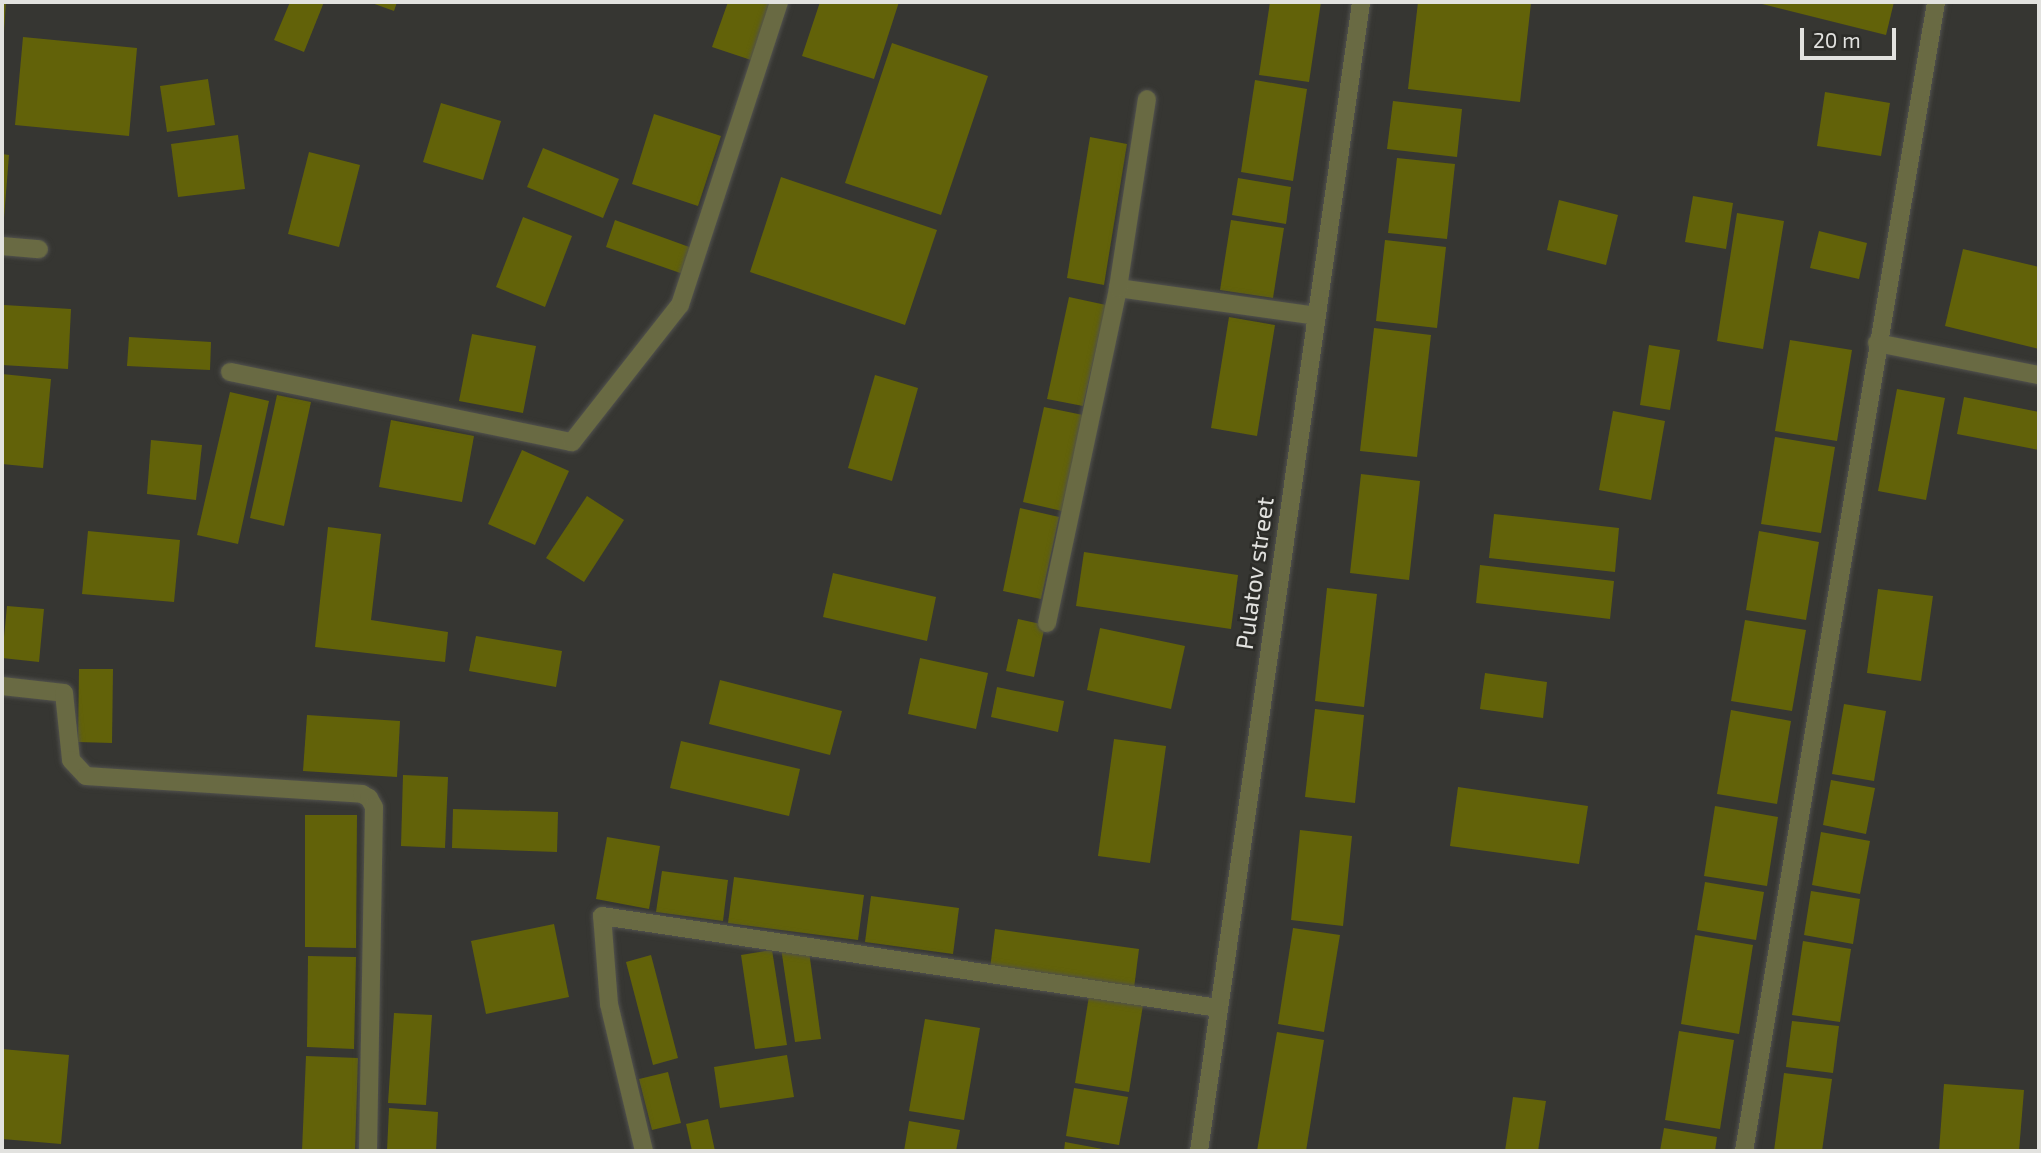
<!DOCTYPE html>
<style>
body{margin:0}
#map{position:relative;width:2041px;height:1153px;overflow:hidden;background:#363632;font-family:"Exo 2",sans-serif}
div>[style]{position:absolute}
.building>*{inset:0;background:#626209}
.roads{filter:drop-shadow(0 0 2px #52524e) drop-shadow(0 0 2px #52524e)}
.minor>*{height:18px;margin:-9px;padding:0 9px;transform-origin:9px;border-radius:9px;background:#696a43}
span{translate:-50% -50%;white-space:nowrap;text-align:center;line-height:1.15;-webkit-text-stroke:5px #2c2c28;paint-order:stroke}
.street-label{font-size:24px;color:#e2e2df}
.frame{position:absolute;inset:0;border:4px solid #e2e2df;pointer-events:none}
.scale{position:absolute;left:1800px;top:28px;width:96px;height:32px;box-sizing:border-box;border:4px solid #e2e2df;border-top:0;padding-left:9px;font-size:21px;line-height:24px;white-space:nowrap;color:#e2e2df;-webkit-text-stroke:5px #2c2c28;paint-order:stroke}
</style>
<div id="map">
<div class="building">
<i style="clip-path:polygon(2px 2px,6px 2px,4px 32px,2px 32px)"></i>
<i style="clip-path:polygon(290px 2px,324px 2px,304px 52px,274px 40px)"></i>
<i style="clip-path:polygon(369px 2px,397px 2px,394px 11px)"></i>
<i style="clip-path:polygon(728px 2px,770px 2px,751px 60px,712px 47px)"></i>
<i style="clip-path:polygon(820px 2px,899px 2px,874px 79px,802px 56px)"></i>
<i style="clip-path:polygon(1270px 2px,1321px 2px,1309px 82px,1259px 75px)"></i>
<i style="clip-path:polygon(1418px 2px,1531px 3px,1520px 102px,1408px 89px)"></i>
<i style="clip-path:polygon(1754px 2px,1894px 2px,1886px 35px)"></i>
<i style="clip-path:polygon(23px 37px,137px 48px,129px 136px,15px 125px)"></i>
<i style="clip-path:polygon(892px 43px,988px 76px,941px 215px,845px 183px)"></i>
<i style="clip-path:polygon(208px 79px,215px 125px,167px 132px,160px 86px)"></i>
<i style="clip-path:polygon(1255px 80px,1307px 89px,1293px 181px,1241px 172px)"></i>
<i style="clip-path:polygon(1825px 92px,1890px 103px,1881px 156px,1817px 146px)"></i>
<i style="clip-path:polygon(1393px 101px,1462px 109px,1457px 157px,1387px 149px)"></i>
<i style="clip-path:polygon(441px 103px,501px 121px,483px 180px,423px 162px)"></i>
<i style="clip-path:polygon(654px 114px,721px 136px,698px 206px,632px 184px)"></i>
<i style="clip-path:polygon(238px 135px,245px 189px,178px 197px,171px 144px)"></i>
<i style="clip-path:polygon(1090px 137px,1127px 144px,1104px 285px,1067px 278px)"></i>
<i style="clip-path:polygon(543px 148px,619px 179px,603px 218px,527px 187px)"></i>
<i style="clip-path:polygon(309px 152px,360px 165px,339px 247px,288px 234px)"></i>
<i style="clip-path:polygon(2px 154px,9px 155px,4px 218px,2px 218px)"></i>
<i style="clip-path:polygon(1397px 158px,1455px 164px,1447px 239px,1388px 233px)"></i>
<i style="clip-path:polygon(781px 177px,937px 230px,905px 325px,750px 272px)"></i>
<i style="clip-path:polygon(1238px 178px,1291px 187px,1286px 224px,1232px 215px)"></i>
<i style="clip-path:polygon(1693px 196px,1733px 203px,1726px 249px,1685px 242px)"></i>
<i style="clip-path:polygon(1559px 200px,1618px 215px,1606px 265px,1547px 250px)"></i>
<i style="clip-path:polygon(1737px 213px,1784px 221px,1763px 349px,1717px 341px)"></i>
<i style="clip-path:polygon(523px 217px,572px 236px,545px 307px,496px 287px)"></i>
<i style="clip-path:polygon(615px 220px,692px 248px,683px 274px,606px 247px)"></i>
<i style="clip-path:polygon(1231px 220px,1284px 228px,1273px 298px,1220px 290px)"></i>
<i style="clip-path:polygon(1819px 231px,1867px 243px,1859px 279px,1810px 268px)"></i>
<i style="clip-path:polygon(1385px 240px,1446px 247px,1437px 328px,1376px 321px)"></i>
<i style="clip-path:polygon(1963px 249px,2039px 267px,2039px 349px,1945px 326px)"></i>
<i style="clip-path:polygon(1069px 297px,1106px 305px,1083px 406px,1047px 399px)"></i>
<i style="clip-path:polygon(4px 305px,71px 309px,68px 369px,2px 365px)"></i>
<i style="clip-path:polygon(1229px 317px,1275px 325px,1257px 436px,1211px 428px)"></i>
<i style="clip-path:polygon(1374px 328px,1431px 335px,1417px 457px,1360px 451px)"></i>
<i style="clip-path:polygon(472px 334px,536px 346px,523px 413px,459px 401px)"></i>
<i style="clip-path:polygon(129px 337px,211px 342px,210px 370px,127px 366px)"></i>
<i style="clip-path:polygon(1790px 340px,1852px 350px,1837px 441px,1775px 431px)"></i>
<i style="clip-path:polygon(1649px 345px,1680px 350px,1670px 410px,1640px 405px)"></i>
<i style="clip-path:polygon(2px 374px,51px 379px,43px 468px,2px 464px)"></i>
<i style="clip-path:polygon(875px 375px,918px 388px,892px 481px,848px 468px)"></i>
<i style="clip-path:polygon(1897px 389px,1945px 398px,1926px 500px,1878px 491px)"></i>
<i style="clip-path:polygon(230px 392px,269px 401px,238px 544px,197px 535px)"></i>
<i style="clip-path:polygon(277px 395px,311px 402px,284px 526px,250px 518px)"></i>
<i style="clip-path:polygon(1964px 397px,2039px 412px,2039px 450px,1957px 434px)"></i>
<i style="clip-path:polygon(1044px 407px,1083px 415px,1062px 511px,1023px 502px)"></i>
<i style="clip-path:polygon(1613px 411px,1665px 421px,1651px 500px,1599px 490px)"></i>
<i style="clip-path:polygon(391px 420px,474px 436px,462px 502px,379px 487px)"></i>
<i style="clip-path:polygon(1775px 437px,1835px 447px,1821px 533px,1761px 524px)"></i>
<i style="clip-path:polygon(151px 440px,202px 445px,196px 500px,147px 494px)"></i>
<i style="clip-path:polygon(522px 450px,569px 471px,535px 545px,488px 524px)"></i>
<i style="clip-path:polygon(1361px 474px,1420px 481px,1409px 580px,1350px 573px)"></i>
<i style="clip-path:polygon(587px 496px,624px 520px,584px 582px,546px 558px)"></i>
<i style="clip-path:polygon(1020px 508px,1059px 517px,1041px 599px,1003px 591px)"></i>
<i style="clip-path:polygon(1494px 514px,1619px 528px,1615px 572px,1489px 558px)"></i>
<i style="clip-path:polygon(328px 527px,381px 534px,371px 620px,448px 632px,445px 662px,315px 647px)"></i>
<i style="clip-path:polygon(88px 531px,180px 540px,174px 602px,82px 594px)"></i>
<i style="clip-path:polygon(1759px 531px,1819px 542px,1806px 620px,1746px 610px)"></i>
<i style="clip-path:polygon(1084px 552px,1238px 575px,1231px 629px,1076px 606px)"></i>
<i style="clip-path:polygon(1480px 565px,1614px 581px,1610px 619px,1476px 603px)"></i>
<i style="clip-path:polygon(833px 573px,936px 597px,927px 641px,823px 617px)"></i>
<i style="clip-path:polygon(1327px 588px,1377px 594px,1364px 707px,1315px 701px)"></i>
<i style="clip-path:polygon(1878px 589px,1933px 596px,1921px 681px,1867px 673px)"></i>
<i style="clip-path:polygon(7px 606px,44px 609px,39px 662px,2px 658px)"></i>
<i style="clip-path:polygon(1018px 619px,1045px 625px,1034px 677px,1006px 671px)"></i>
<i style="clip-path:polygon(1745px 620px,1806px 630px,1792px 711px,1731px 701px)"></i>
<i style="clip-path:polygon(1100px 628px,1185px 646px,1171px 709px,1087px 690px)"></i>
<i style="clip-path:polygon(476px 636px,562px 651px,556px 687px,469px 671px)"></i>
<i style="clip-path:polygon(920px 658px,988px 673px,976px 729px,908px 714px)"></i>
<i style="clip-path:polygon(79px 669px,113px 669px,112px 743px,78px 742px)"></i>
<i style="clip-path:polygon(1485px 673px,1547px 682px,1543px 718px,1480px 709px)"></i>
<i style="clip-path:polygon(720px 680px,842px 711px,830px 755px,709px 724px)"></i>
<i style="clip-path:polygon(997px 687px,1064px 701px,1058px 732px,991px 717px)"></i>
<i style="clip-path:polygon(1844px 704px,1886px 711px,1874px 781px,1832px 774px)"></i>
<i style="clip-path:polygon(1315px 709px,1364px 715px,1355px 803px,1305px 797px)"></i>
<i style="clip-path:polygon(1731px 710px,1791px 721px,1777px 804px,1717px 794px)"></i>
<i style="clip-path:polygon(307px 715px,400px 721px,397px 777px,303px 771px)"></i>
<i style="clip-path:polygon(1114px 739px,1166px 746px,1150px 863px,1098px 856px)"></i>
<i style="clip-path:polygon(681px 741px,800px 769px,789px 816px,670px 788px)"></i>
<i style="clip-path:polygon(403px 775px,448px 777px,445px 848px,401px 846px)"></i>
<i style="clip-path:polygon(1831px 780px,1875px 788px,1866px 834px,1823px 825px)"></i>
<i style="clip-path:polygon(1458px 787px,1588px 806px,1579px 864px,1450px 846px)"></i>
<i style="clip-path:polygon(1715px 806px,1778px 817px,1767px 886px,1704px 876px)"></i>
<i style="clip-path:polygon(453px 809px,558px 812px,557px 852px,452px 848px)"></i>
<i style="clip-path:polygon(305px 815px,357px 815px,356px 948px,305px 947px)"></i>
<i style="clip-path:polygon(1300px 830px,1352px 836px,1343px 926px,1291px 920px)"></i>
<i style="clip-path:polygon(1821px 832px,1870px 841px,1860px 894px,1812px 885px)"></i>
<i style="clip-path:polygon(607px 837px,660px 846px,649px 909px,596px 899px)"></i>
<i style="clip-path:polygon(662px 871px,728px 880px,723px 921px,656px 912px)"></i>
<i style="clip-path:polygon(734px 877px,864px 895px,858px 940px,728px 923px)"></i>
<i style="clip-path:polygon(1705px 882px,1764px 892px,1756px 940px,1697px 930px)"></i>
<i style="clip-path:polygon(1811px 891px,1860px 899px,1853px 944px,1804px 935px)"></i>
<i style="clip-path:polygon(871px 896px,959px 908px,953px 954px,865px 942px)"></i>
<i style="clip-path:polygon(554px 924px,569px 997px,486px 1014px,471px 941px)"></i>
<i style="clip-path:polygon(1293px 928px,1340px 935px,1324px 1032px,1278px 1024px)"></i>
<i style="clip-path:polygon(995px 929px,1139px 949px,1134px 988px,990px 969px)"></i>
<i style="clip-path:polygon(1695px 935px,1753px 945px,1739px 1034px,1681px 1024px)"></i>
<i style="clip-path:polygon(1803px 941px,1851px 949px,1840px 1022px,1792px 1015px)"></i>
<i style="clip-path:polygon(808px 944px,821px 1039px,795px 1042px,781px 948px)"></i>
<i style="clip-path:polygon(772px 950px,787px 1045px,755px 1049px,741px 955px)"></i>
<i style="clip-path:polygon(651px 955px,678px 1058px,653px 1065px,626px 962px)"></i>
<i style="clip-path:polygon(308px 956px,356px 957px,354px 1049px,307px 1047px)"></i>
<i style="clip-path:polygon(1089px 996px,1143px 1005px,1129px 1092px,1075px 1083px)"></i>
<i style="clip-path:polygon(394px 1013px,432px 1015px,426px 1105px,388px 1103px)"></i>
<i style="clip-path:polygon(925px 1019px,980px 1028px,964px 1120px,909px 1111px)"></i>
<i style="clip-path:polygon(1792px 1021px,1839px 1026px,1833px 1073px,1786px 1067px)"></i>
<i style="clip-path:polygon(1679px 1031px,1734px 1040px,1720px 1129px,1665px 1120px)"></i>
<i style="clip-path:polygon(1277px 1032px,1324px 1040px,1306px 1151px,1257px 1151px)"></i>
<i style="clip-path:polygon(2px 1049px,69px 1055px,61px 1144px,2px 1139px)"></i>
<i style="clip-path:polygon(787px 1055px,794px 1097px,720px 1108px,714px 1067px)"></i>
<i style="clip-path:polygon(306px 1056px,358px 1058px,355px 1151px,302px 1151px)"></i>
<i style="clip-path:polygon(668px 1072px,681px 1123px,652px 1130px,639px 1079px)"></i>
<i style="clip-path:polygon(1784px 1073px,1832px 1079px,1822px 1151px,1774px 1151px)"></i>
<i style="clip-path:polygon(1944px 1084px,2024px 1090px,2019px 1151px,1939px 1151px)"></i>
<i style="clip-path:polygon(1074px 1088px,1128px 1097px,1119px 1145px,1066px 1136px)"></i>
<i style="clip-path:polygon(1513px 1097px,1546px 1101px,1538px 1151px,1505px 1151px)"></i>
<i style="clip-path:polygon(389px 1108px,438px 1112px,436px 1151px,387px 1151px)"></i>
<i style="clip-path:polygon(708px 1119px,715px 1151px,692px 1151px,686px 1124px)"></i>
<i style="clip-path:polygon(909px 1121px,960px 1130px,956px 1151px,904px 1151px)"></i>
<i style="clip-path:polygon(1664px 1128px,1717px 1137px,1715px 1151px,1660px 1151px)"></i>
<i style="clip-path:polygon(1065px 1142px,1108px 1150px,1108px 1151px,1064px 1151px)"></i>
</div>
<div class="roads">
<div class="minor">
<i style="left:2px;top:246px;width:37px;rotate:5deg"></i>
<i style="left:1118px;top:288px;width:200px;rotate:8deg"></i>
<i style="left:1877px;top:343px;width:165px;rotate:11.2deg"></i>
<i style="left:230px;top:372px;width:349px;rotate:11.6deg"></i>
<i style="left:572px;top:442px;width:174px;rotate:-51.8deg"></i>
<i style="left:680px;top:305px;width:319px;rotate:-71.9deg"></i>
<i style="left:1047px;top:623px;width:342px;rotate:-78deg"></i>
<i style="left:1118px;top:288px;width:191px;rotate:-81.3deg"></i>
<i style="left:2px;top:686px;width:62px;rotate:6.4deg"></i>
<i style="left:64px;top:693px;width:67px;rotate:84deg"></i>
<i style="left:71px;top:760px;width:22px;rotate:47deg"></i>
<i style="left:86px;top:776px;width:277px;rotate:3.7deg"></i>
<i style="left:362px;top:794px;width:8px;rotate:30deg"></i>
<i style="left:369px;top:798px;width:10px;rotate:61deg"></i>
<i style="left:374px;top:807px;width:344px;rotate:91deg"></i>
<i style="left:644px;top:1151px;width:151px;rotate:-103.4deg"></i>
<i style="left:609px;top:1004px;width:88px;rotate:-94.5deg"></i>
<i style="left:602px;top:916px;width:623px;rotate:8.49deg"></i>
<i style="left:1199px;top:1151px;width:1160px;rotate:-81.97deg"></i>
<i style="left:1744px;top:1151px;width:1165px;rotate:-80.51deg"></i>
</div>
</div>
<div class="street-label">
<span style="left:1254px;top:573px;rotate:-82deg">Pulatov street</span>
</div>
<div class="frame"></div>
<div class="scale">20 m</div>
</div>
